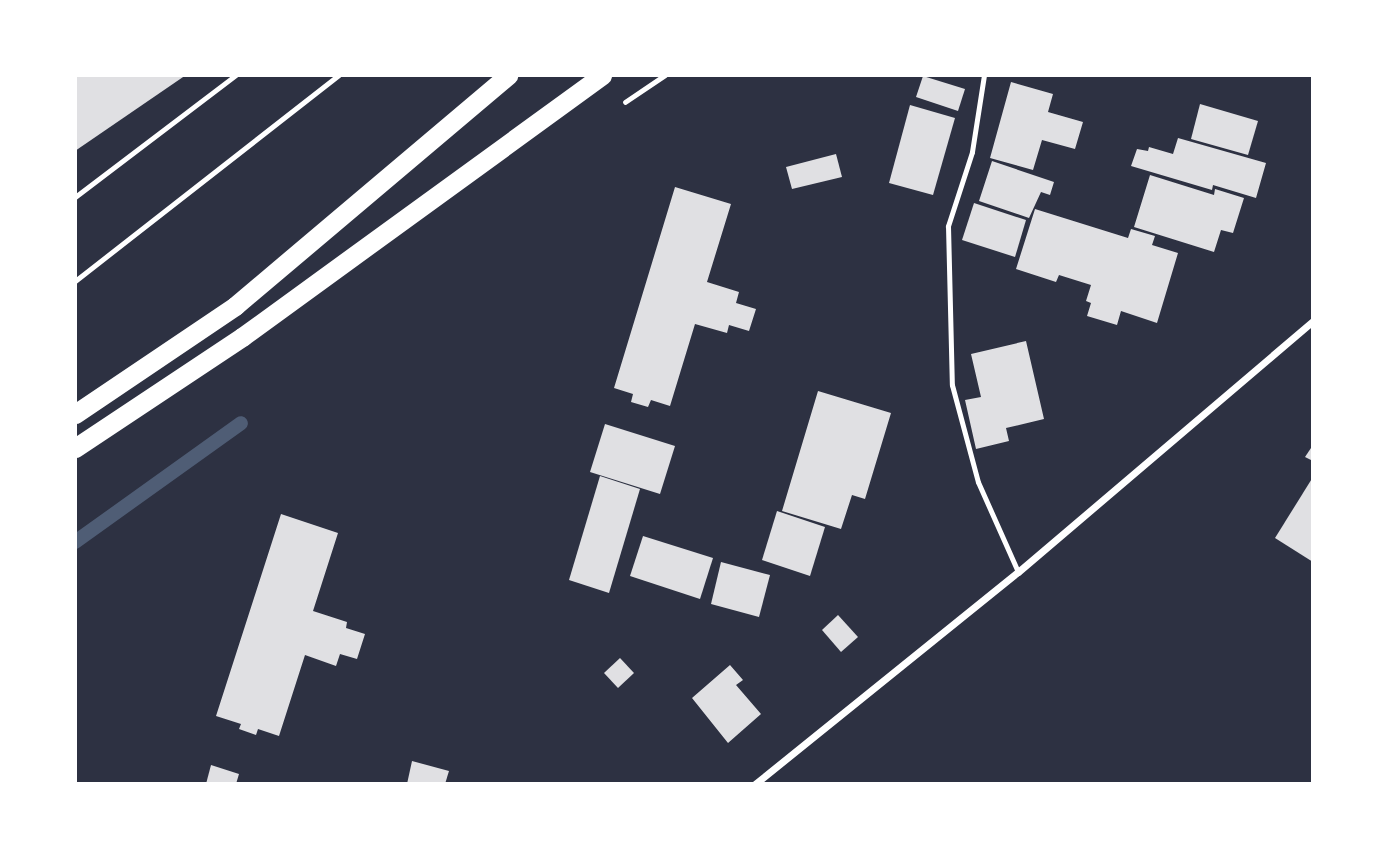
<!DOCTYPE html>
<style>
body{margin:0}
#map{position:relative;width:1388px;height:859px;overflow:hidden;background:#2d3142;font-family:"DM Sans",sans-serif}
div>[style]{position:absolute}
.stream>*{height:14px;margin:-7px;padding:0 7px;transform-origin:7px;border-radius:7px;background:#4f5d75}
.building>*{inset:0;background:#e0e0e3}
.path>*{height:4.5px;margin:-2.25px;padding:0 2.25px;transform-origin:2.25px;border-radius:2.25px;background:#fff}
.service>*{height:5px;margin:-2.5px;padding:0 2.5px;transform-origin:2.5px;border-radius:2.5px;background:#fff}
.minor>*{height:7px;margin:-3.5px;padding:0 3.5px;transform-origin:3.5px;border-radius:3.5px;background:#fff}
.trunk>*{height:19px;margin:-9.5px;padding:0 9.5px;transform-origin:9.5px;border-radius:9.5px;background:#fff}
span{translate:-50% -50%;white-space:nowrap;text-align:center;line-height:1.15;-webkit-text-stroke:5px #fff;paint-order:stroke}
.frame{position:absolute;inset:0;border:77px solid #fff;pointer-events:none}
</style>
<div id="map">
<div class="stream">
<i style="left:75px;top:542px;width:204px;rotate:-35.6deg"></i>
</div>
<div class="building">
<i style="clip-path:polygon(75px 75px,186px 75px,75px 151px)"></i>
<i style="clip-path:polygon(923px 76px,965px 89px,958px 111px,916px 97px)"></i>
<i style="clip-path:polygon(1011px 82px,1053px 94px,1048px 112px,1083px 122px,1075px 149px,1042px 140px,1033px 170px,990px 158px)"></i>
<i style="clip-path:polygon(1200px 104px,1258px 121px,1248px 155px,1191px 139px)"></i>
<i style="clip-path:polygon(910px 105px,955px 118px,933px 195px,889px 183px)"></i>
<i style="clip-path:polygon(1178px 138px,1266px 163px,1256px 198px,1213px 185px,1212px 190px,1131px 166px,1137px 149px,1148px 151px,1149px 147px,1173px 154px)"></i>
<i style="clip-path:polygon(836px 154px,842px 177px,792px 189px,786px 167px)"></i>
<i style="clip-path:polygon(992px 161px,1054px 182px,1050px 195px,1041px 192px,1029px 218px,979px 201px)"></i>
<i style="clip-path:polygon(1150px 175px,1214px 195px,1215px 189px,1244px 198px,1233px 233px,1221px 230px,1214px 252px,1134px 227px)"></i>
<i style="clip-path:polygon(675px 187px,731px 204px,707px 282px,739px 292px,736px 303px,756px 309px,749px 331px,729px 325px,727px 333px,695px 324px,670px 406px,651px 400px,648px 407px,631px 402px,633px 394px,614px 388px)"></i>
<i style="clip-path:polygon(974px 203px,1026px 220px,1015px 257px,962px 240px)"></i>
<i style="clip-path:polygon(1035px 209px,1128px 238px,1131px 229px,1155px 236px,1152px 245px,1178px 253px,1157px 323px,1121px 311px,1117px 325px,1087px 316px,1091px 303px,1086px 301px,1091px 285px,1059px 275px,1056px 282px,1016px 269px)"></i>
<i style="clip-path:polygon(1026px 341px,1044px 419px,1006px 428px,1009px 441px,976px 449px,965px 400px,981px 397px,971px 354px)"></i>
<i style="clip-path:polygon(818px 391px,891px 413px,865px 499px,852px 495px,841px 529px,782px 511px)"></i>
<i style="clip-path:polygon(605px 424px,675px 446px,660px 494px,590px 472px)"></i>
<i style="clip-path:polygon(1313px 445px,1313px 461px,1305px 457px)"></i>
<i style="clip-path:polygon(600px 476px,640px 489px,609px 593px,569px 580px)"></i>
<i style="clip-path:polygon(1313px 477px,1313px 562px,1275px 538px)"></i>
<i style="clip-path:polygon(777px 511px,825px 527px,810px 576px,762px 560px)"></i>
<i style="clip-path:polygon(281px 514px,338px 533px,313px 611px,347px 622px,346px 628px,365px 634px,357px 659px,340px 654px,336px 666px,305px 655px,279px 736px,258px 729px,256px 735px,239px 729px,241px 724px,216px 716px)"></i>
<i style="clip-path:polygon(643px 536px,713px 558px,700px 599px,630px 576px)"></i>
<i style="clip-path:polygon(721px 562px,770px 575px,759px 617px,711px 604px)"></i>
<i style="clip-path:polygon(838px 615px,858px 637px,841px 652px,822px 630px)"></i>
<i style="clip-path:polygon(620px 658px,634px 673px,618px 688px,604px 673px)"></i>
<i style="clip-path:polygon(730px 665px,743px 680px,736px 685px,761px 714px,728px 743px,692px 698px)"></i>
<i style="clip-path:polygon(412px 761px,449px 771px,445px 784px,407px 784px)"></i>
<i style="clip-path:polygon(211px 765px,239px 774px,236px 784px,206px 784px)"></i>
</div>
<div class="path">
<i style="left:625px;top:102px;width:48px;rotate:-34deg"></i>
</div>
<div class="service">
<i style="left:984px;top:75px;width:78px;rotate:98.9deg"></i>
<i style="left:972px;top:152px;width:78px;rotate:108deg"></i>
<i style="left:948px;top:226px;width:159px;rotate:88.6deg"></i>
<i style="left:952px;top:385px;width:100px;rotate:75deg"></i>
<i style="left:978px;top:482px;width:98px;rotate:66deg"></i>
<i style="left:75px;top:197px;width:202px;rotate:-37.2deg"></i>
<i style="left:75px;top:281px;width:335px;rotate:-38deg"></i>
</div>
<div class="minor">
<i style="left:755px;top:784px;width:338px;rotate:-38.9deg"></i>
<i style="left:1018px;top:572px;width:387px;rotate:-40.4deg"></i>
</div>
<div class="trunk">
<i style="left:75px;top:414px;width:193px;rotate:-34deg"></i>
<i style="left:235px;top:306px;width:358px;rotate:-40.2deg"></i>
<i style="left:75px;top:448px;width:201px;rotate:-33.6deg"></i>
<i style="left:242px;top:337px;width:445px;rotate:-36deg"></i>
</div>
<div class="frame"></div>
</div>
